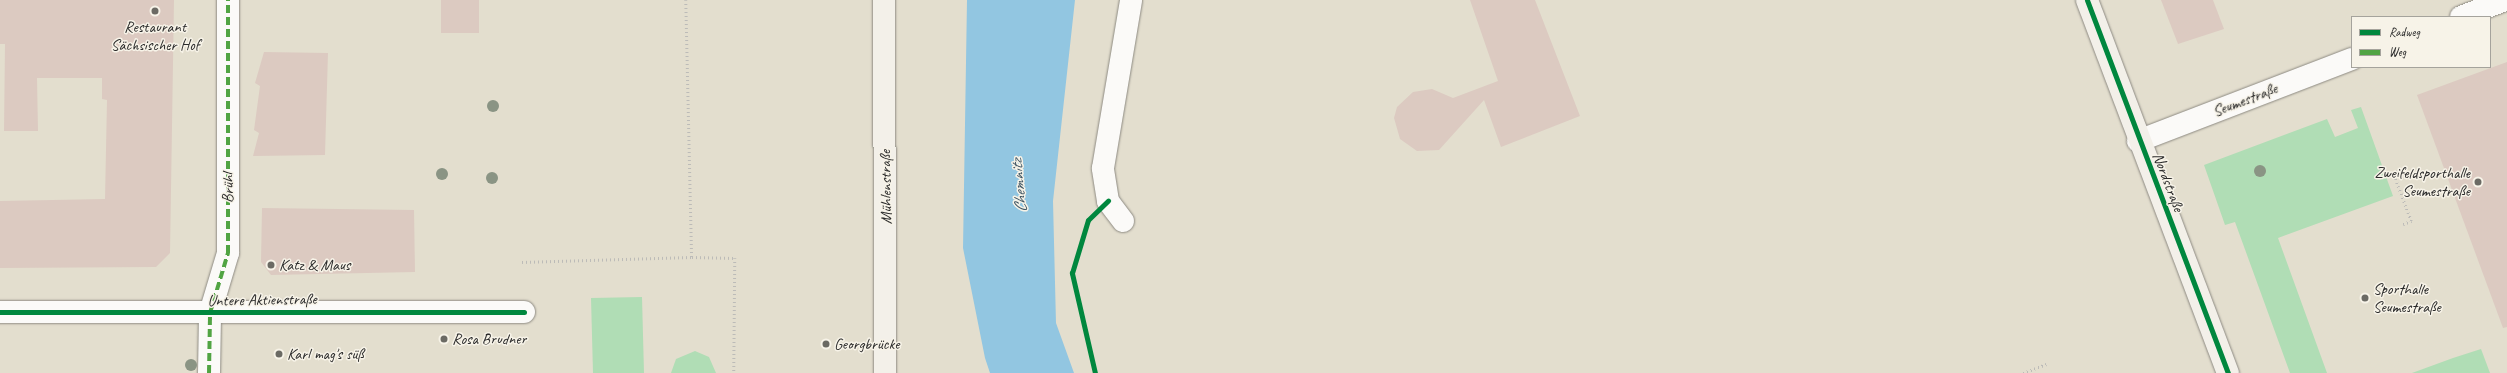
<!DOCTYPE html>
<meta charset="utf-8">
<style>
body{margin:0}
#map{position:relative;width:2507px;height:373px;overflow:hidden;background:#e3dece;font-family:Caveat,sans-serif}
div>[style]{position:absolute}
.green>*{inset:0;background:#b0ddb5}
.water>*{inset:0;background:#92c6e1}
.building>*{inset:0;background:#dccac1}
.path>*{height:2.5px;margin-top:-1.25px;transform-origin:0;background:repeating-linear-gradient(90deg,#bcbbb8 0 1px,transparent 0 4px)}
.roads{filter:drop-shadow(0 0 1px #8d8a82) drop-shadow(0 0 1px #8d8a82)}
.lane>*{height:22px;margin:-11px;padding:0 11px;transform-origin:11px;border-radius:11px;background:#fbfaf8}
.street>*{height:22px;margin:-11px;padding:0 11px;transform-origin:11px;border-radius:11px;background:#fbfaf8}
.secondary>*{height:22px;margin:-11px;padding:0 11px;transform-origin:11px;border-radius:11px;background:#f3f0e9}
.quiet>*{height:4px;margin-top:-2px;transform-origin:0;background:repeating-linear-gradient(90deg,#51a443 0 8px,transparent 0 12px)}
.cycleway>*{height:5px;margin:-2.5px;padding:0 2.5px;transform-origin:2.5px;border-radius:2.5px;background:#00873e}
.trees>*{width:12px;height:12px;margin:-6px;border-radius:50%;background:#8a9484}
.dots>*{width:11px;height:11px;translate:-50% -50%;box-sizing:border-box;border:2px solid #f7f3e8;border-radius:50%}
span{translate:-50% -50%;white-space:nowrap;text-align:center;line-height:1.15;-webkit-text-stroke:3px #f7f3e8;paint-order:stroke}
.poi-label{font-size:16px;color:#2b2b2b}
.right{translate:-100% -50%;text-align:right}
.left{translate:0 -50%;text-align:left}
.street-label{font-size:16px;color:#2b2b2b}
.water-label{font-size:17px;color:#405664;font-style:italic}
.legend{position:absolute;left:2351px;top:16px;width:140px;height:52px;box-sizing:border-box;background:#f7f3e8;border:1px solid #a5a39c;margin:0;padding:5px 7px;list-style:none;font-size:12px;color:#2b2b2b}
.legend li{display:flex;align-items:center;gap:8px;height:20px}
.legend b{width:20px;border:1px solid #a5a39c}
</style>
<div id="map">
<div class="green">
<i style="clip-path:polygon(2361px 107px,2393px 196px,2278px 238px,2327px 373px,2290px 373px,2235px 222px,2225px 225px,2204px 165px,2327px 119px,2335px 137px,2358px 128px,2351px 110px)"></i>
<i style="clip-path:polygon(642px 297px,644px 373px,593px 373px,591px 298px)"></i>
<i style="clip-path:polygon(2481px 349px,2490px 373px,2412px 373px,2453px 358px)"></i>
<i style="clip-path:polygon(695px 351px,709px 357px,716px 373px,671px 373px,676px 359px)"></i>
</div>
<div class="water">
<i style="clip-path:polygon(967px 0,1075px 0,1053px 201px,1056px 323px,1074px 373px,990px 373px,985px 358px,963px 248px)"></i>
</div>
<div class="building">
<i style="clip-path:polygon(0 0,174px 0,170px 253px,156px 267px,0 268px,0 201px,105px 199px,107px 100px,102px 99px,102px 78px,37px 78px,38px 131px,4px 131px,5px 44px,0 44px)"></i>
<i style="clip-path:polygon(441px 0,479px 0,479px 33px,441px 33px)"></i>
<i style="clip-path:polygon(1470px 0,1535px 0,1580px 116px,1501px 147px,1484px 100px,1439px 150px,1417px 151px,1400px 139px,1394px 118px,1397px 107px,1413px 92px,1432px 89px,1453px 98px,1498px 81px)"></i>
<i style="clip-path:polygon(2161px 0,2213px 0,2224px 29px,2178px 44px)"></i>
<i style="clip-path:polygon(264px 52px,328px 53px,325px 155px,253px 156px,259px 133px,254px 130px,260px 86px,255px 83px)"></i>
<i style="clip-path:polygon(2507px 62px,2507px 327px,2503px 328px,2417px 95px)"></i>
<i style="clip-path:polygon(262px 208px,414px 210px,415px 272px,271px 275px,261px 262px)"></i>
</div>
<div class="path">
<i style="left:686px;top:0;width:257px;rotate:88.7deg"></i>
<i style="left:692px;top:257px;width:43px;rotate:1.3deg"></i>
<i style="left:735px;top:258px;width:115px;rotate:90.5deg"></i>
<i style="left:2403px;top:224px;width:9px;rotate:-21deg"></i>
<i style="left:2411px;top:221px;width:51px;rotate:-110.6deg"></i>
<i style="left:2393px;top:173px;width:12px;rotate:-24deg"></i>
<i style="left:522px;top:262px;width:170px;rotate:-1.7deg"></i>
<i style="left:2023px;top:373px;width:25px;rotate:-21deg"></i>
</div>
<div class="roads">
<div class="lane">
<i style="left:1123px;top:221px;width:25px;rotate:-127deg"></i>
<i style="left:1108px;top:201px;width:33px;rotate:-99deg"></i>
<i style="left:1103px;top:168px;width:170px;rotate:-80.5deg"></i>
</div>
<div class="street">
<i style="left:2461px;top:17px;width:47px;rotate:-21.1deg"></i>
<i style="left:2138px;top:141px;width:229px;rotate:-21deg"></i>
<i style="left:0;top:312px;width:524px"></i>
<i style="left:209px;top:373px;width:60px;rotate:-89deg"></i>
<i style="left:210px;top:313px;width:63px;rotate:-73.3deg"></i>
<i style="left:228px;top:253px;width:253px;rotate:-90deg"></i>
</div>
<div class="secondary">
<i style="left:884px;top:0;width:373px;rotate:89.8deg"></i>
<i style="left:2087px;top:0;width:399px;rotate:69.3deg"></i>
</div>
</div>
<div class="quiet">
<i style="left:209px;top:373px;width:60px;rotate:-89deg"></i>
<i style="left:210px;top:313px;width:63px;rotate:-73.3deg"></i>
<i style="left:228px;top:253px;width:253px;rotate:-90deg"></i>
</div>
<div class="cycleway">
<i style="left:2087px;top:0;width:399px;rotate:69.3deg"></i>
<i style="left:0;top:312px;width:524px"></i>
<i style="left:1095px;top:373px;width:103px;rotate:-103deg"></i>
<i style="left:1072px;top:273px;width:55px;rotate:-73.2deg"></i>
<i style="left:1088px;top:220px;width:28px;rotate:-44deg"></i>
</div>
<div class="trees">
<i style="left:493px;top:106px"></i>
<i style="left:2260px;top:171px"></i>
<i style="left:442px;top:174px"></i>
<i style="left:492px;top:178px"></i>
<i style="left:191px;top:365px"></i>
</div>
<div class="dots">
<i style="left:155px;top:11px;background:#6b6a64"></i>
<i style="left:2478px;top:182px;background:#6b6a64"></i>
<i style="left:271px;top:265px;background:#6b6a64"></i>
<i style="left:2365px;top:298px;background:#6b6a64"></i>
<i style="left:444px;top:339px;background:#6b6a64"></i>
<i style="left:826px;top:344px;background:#6b6a64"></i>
<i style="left:279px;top:354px;background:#6b6a64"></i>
</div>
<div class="poi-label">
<span style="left:155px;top:36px">Restaurant<br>Sächsischer Hof</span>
<span class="right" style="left:2470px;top:182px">Zweifeldsporthalle<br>Seumestraße</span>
<span class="left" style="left:279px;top:265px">Katz &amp; Maus</span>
<span class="left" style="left:2373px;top:298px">Sporthalle<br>Seumestraße</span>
<span class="left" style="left:452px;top:339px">Rosa Brudner</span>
<span class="left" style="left:834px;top:344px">Georgbrücke</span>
<span class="left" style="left:287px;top:354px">Karl mag's süß</span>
</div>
<div class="street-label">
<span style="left:2245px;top:100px;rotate:-21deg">Seumestraße</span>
<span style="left:2168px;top:182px;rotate:69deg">Nordstraße</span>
<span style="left:886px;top:187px;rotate:-91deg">Mühlenstraße</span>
<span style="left:228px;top:188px;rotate:-90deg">Brühl</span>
<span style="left:262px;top:300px;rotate:-1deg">Untere Aktienstraße</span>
</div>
<div class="water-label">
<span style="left:1019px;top:186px;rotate:-95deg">Chemnitz</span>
</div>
<ul class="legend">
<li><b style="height:5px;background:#00873e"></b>Radweg</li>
<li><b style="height:5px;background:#51a443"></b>Weg</li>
</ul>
</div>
